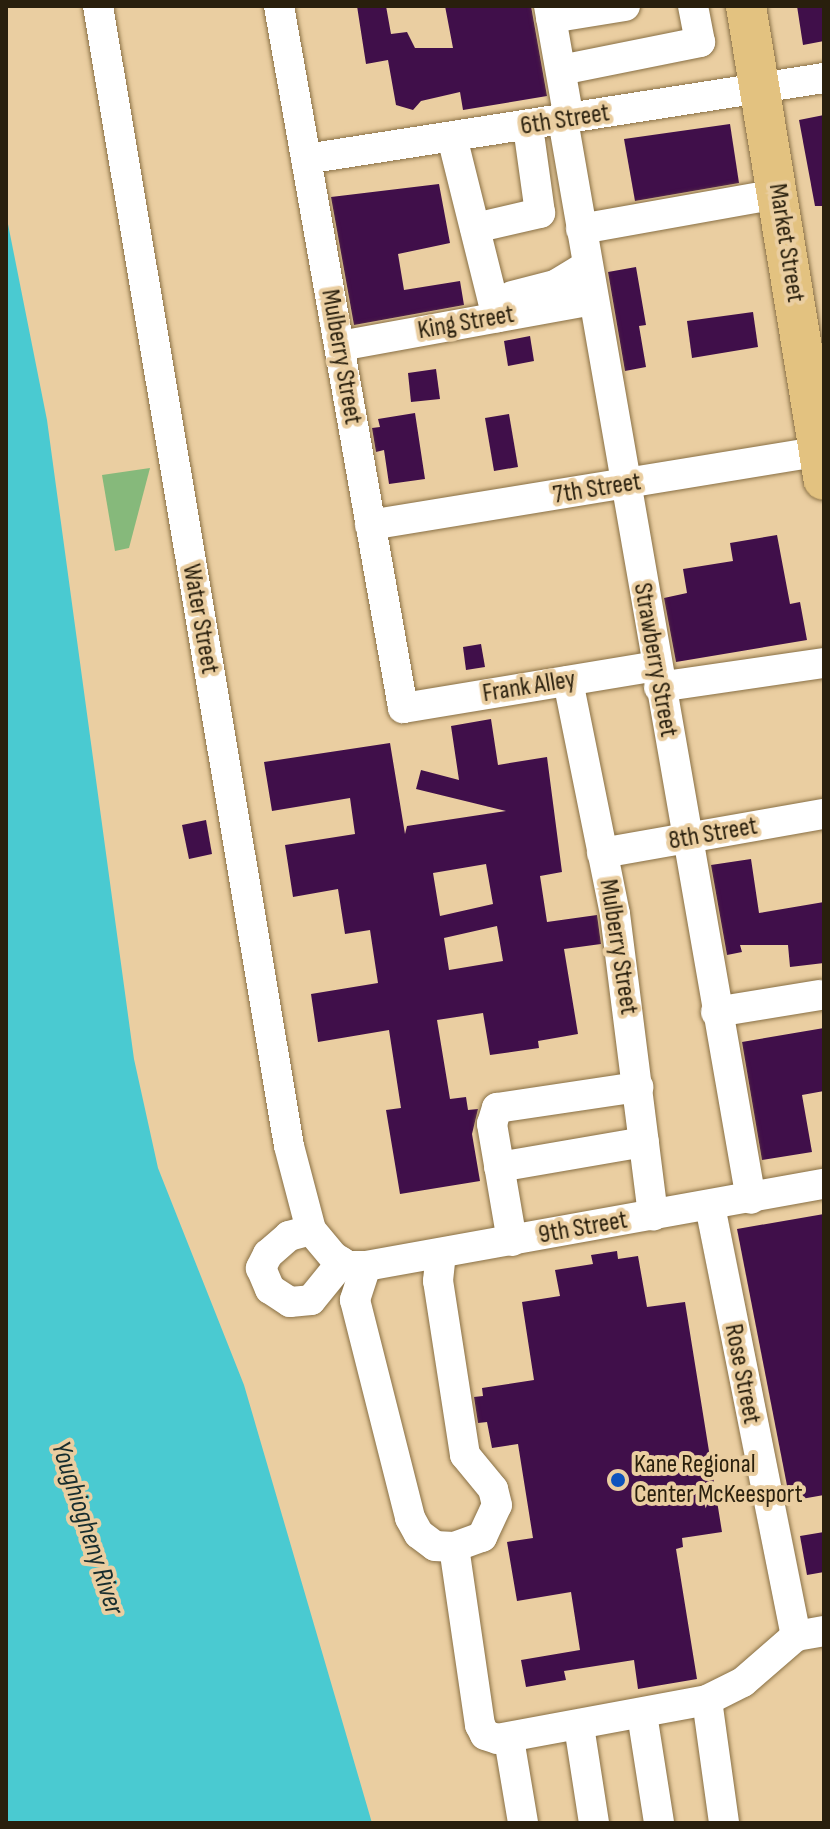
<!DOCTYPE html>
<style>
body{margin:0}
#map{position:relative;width:830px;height:1829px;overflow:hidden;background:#eacea1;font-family:"Sofia Sans Condensed",sans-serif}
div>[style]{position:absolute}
.green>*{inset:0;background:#86b97b}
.water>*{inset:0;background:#4acad1}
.building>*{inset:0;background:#400f4a}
.roads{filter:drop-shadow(0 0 2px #897045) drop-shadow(0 0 2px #897045)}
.minor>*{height:30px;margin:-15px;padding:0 15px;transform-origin:15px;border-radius:15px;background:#fff}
.major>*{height:40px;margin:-20px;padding:0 20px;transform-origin:20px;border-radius:20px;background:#e3c280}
.dots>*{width:22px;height:22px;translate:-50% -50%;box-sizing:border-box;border:4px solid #eacea1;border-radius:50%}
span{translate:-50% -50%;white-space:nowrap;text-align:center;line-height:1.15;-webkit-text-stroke:8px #eacea1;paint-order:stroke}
.street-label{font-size:26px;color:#291f0d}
.poi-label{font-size:26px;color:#291f0d}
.left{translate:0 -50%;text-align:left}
.water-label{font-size:28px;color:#172d2e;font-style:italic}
.frame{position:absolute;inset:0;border:8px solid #291f0d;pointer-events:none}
</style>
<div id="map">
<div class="green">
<i style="clip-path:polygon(150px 468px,129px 548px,115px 551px,102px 475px)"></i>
</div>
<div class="water">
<i style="clip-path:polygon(6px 214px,47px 420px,134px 1059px,158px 1168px,244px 1385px,372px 1823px,6px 1823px)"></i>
</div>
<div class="building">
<i style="clip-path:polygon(357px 6px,386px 6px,391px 34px,407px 32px,415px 48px,453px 48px,445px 6px,531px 6px,547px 96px,463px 110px,460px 92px,421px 101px,413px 110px,396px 105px,388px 60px,366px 64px)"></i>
<i style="clip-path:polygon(797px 6px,824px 6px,824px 41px,803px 45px)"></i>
<i style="clip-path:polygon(824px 115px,824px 206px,815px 206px,799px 120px)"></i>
<i style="clip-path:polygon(730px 124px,739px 183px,635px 201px,624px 139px)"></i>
<i style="clip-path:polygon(439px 184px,450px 243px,398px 254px,404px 290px,460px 281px,464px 305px,354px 325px,331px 197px)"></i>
<i style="clip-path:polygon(636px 267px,646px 325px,639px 326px,646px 367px,625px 371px,608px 272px)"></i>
<i style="clip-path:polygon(753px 312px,758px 347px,692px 358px,687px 321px)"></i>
<i style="clip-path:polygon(530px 336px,534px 361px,508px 366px,504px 341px)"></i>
<i style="clip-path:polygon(436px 369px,440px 399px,411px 402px,408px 373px)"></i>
<i style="clip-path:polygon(415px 413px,425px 479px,389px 484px,384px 450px,376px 452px,372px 428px,380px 427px,378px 419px)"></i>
<i style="clip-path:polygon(509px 414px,518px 467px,494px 471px,485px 418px)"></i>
<i style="clip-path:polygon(777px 535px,790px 604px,800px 602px,807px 640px,676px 662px,664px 598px,687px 593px,683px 569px,733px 561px,730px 543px)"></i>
<i style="clip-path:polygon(481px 644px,485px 667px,466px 670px,463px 647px)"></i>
<i style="clip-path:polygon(evenodd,491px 719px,498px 765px,547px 757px,562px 872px,540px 876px,547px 922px,597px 915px,601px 944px,564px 949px,578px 1034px,538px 1041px,539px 1048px,490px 1055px,483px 1013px,437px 1020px,450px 1099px,466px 1097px,468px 1110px,478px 1109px,472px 1134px,480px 1181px,400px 1194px,386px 1110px,401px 1108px,389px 1030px,318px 1042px,311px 994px,378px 983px,370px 930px,345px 934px,338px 889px,293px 897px,285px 845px,355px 834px,350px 798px,272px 811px,264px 762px,390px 743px,405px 834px,407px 826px,506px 811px,416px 789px,421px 770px,459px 780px,451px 726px,491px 719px,486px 864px,493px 904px,440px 916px,433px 873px,486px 864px,491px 719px,497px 926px,503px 961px,449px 970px,444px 938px,497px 926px)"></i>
<i style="clip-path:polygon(206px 820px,212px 854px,189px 859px,182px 825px)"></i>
<i style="clip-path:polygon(751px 859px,759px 913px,824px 902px,824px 963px,790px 967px,788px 945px,740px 945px,742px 952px,727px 955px,711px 865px)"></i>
<i style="clip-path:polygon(824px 1028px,824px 1091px,802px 1095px,812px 1152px,762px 1160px,742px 1042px)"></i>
<i style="clip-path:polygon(824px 1214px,824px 1495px,790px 1501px,737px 1229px)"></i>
<i style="clip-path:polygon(617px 1251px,618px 1259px,638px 1256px,647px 1307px,685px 1302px,722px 1532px,682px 1538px,683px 1547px,676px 1549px,697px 1679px,638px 1689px,634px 1660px,564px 1671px,566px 1680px,526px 1687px,521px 1660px,580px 1650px,571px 1592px,517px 1601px,507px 1542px,533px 1538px,518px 1444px,492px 1448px,487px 1422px,478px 1423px,474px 1397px,483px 1396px,482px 1388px,534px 1380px,522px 1302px,560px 1296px,555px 1270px,593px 1264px,591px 1255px)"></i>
<i style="clip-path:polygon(824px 1532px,824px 1572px,807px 1575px,800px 1536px)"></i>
</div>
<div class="roads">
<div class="minor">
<i style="left:98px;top:6px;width:1156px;rotate:80.49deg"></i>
<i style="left:289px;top:1146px;width:87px;rotate:75.3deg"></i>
<i style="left:311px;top:1230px;width:35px;rotate:50deg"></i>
<i style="left:334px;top:1257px;width:17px;rotate:33deg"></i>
<i style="left:348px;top:1266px;width:18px"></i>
<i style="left:366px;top:1266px;width:465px;rotate:-10.2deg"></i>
<i style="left:279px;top:6px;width:713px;rotate:79.98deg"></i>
<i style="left:403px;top:708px;width:256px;rotate:-9.4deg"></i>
<i style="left:549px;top:6px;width:115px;rotate:80deg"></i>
<i style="left:551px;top:18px;width:75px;rotate:-9.2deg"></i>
<i style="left:561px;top:70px;width:142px;rotate:-11.4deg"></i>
<i style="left:700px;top:42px;width:37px;rotate:-101deg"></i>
<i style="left:563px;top:120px;width:1095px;rotate:80.12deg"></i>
<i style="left:452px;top:137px;width:186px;rotate:76deg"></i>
<i style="left:306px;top:159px;width:524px;rotate:-8.89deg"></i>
<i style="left:475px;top:228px;width:67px;rotate:-13deg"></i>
<i style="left:540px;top:213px;width:88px;rotate:-97.9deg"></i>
<i style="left:581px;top:229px;width:200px;rotate:-10.1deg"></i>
<i style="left:512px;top:296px;width:44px;rotate:-14.3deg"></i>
<i style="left:555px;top:285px;width:37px;rotate:-31deg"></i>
<i style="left:340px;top:346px;width:257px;rotate:-10.3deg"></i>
<i style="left:370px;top:525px;width:460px;rotate:-9.3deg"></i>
<i style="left:568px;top:681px;width:238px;rotate:78.6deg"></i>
<i style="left:615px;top:914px;width:304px;rotate:82.8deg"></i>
<i style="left:659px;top:687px;width:167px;rotate:-8.3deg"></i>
<i style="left:602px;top:853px;width:225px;rotate:-10deg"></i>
<i style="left:716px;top:1012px;width:105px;rotate:-9.3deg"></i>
<i style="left:499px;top:1167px;width:147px;rotate:-9.8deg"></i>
<i style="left:710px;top:1206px;width:439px;rotate:78.7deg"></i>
<i style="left:311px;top:1230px;width:23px;rotate:165deg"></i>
<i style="left:289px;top:1236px;width:28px;rotate:139deg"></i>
<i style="left:268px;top:1254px;width:16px;rotate:117deg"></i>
<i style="left:261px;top:1268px;width:23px;rotate:67deg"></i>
<i style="left:270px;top:1289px;width:24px;rotate:33deg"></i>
<i style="left:290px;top:1302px;width:21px;rotate:-5deg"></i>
<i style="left:311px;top:1300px;width:49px;rotate:-50.8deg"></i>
<i style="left:512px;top:1241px;width:119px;rotate:-99.7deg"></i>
<i style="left:492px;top:1124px;width:17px;rotate:-73deg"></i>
<i style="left:497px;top:1108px;width:143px;rotate:-8.5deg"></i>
<i style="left:366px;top:1266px;width:36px;rotate:108deg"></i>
<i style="left:355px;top:1300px;width:225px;rotate:75.8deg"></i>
<i style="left:410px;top:1518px;width:18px;rotate:61deg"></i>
<i style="left:419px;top:1534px;width:20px;rotate:37deg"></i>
<i style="left:435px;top:1546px;width:19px;rotate:3deg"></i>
<i style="left:454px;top:1547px;width:30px;rotate:-20deg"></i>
<i style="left:482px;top:1537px;width:35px;rotate:-65deg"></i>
<i style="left:497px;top:1505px;width:16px;rotate:-104deg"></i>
<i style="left:493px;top:1489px;width:44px;rotate:-129.5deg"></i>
<i style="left:465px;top:1455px;width:176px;rotate:-98.8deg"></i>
<i style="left:438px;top:1281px;width:28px;rotate:-84deg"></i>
<i style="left:454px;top:1547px;width:180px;rotate:81.7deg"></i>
<i style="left:480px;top:1725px;width:11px;rotate:63deg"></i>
<i style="left:485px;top:1735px;width:13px;rotate:18deg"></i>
<i style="left:497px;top:1739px;width:214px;rotate:-10.5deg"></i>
<i style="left:707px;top:1700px;width:40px;rotate:-26.6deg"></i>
<i style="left:743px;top:1682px;width:70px;rotate:-41deg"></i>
<i style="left:796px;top:1636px;width:28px;rotate:-10deg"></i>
<i style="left:707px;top:1700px;width:124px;rotate:82.1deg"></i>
<i style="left:642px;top:1714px;width:110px;rotate:81.1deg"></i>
<i style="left:579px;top:1726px;width:98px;rotate:81.2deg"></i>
<i style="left:509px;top:1739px;width:85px;rotate:80.5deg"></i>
</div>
<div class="major">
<i style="left:746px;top:6px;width:480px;rotate:80.7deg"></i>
</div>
</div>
<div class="dots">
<i style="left:618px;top:1480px;background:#0d53bd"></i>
</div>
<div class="street-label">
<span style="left:565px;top:120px;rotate:-9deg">6th Street</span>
<span style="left:786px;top:243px;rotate:81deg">Market Street</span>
<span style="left:466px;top:323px;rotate:-10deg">King Street</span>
<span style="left:341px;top:357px;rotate:80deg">Mulberry Street</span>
<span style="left:597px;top:489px;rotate:-9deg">7th Street</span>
<span style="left:200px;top:619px;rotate:80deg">Water Street</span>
<span style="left:655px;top:660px;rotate:80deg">Strawberry Street</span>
<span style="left:529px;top:687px;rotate:-9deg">Frank Alley</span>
<span style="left:713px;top:834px;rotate:-10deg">8th Street</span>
<span style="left:618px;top:947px;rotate:81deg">Mulberry Street</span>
<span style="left:583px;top:1228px;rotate:-10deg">9th Street</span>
<span style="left:742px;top:1374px;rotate:79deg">Rose Street</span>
</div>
<div class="poi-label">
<span class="left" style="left:634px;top:1480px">Kane Regional<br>Center McKeesport</span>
</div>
<div class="water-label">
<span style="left:87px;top:1528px;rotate:72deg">Youghiogheny River</span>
</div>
<div class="frame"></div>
</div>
